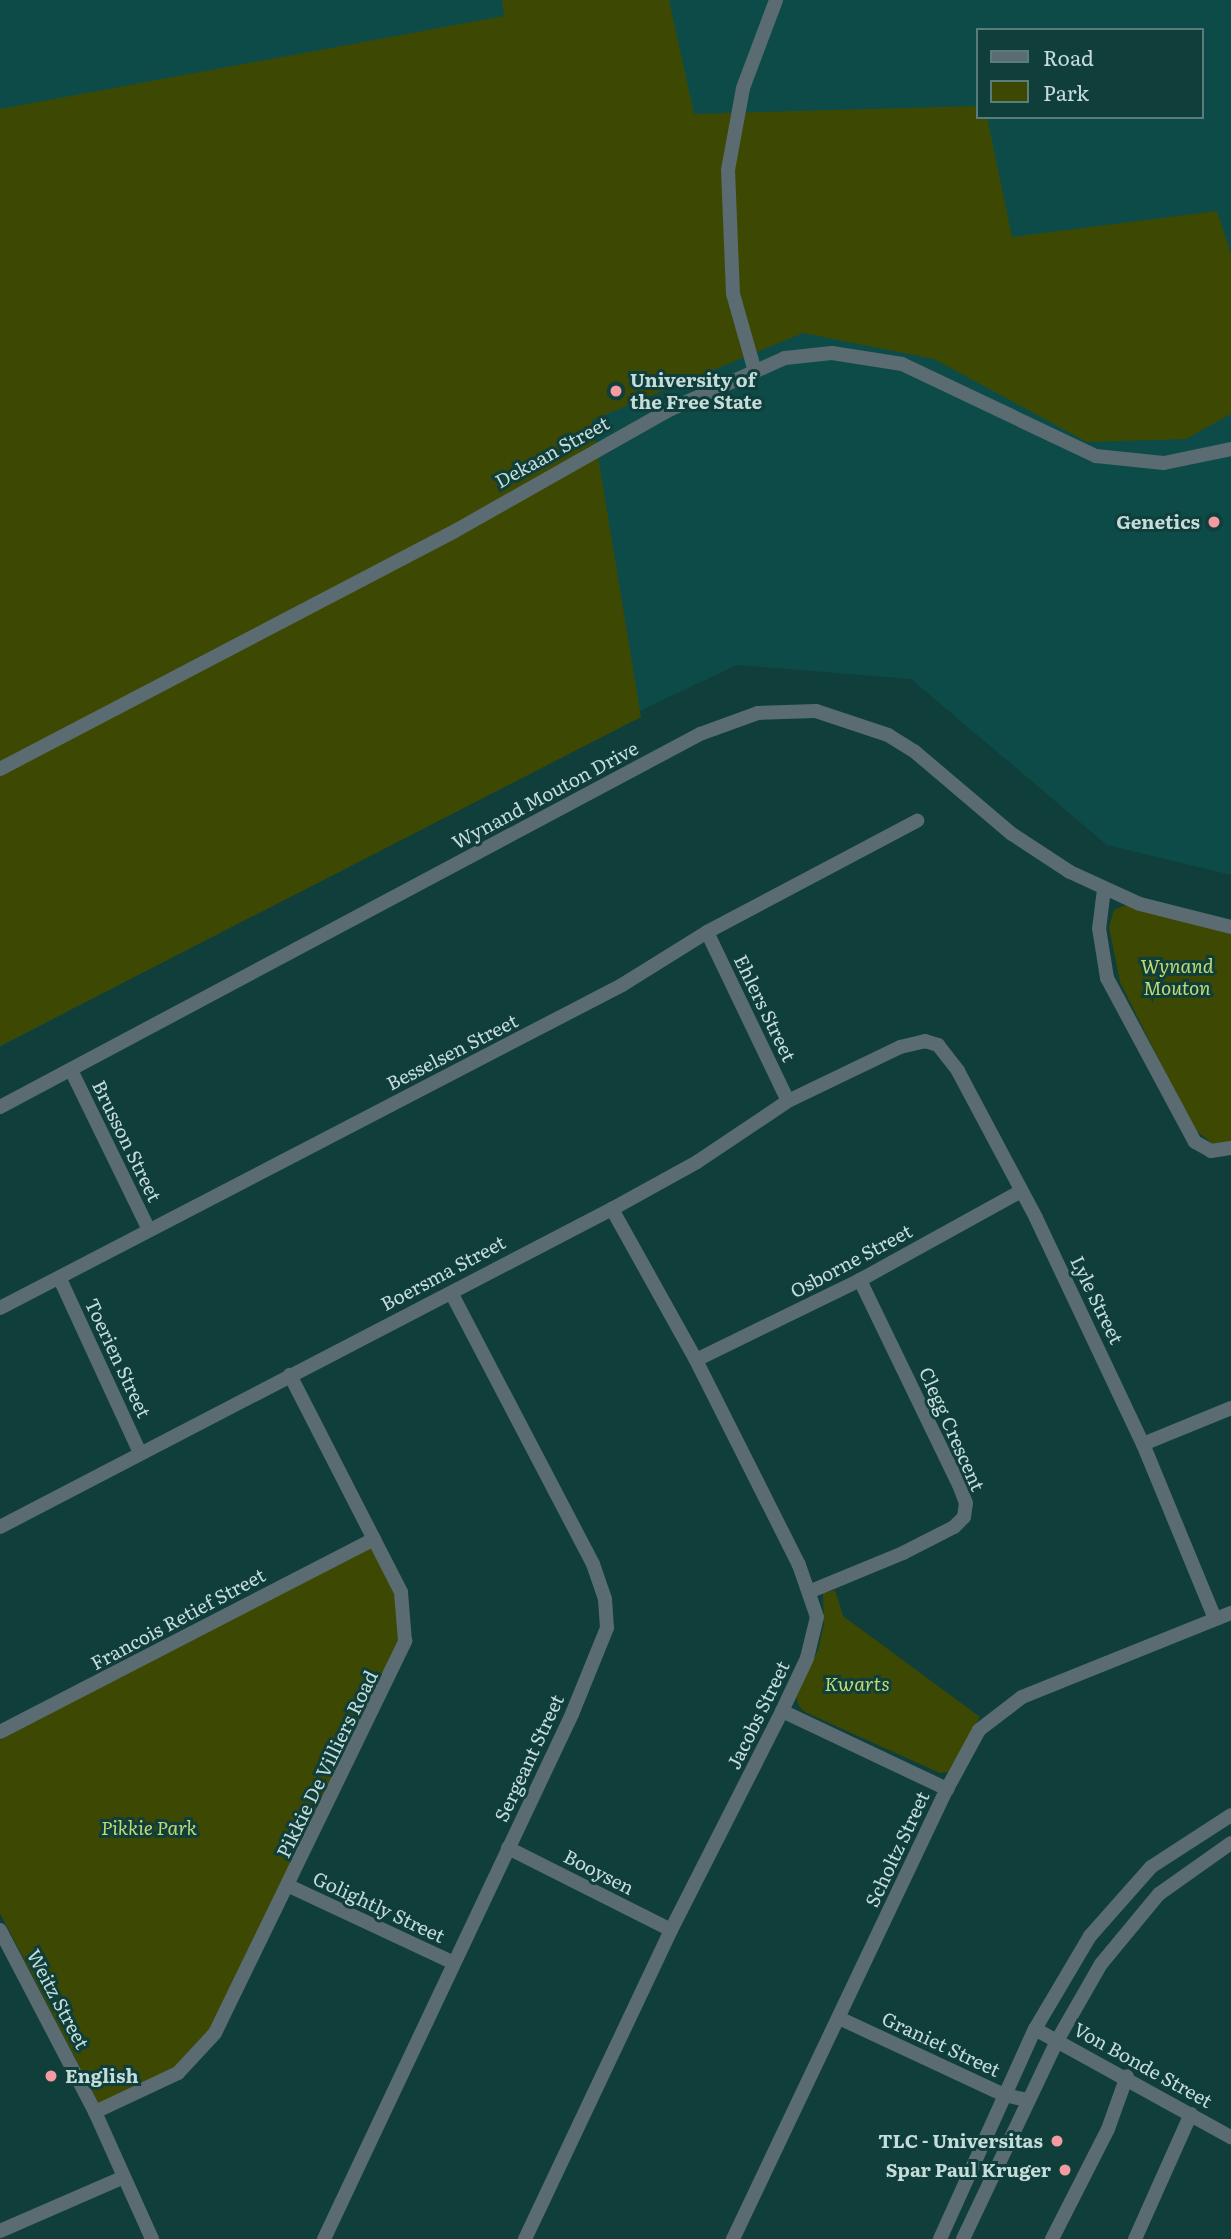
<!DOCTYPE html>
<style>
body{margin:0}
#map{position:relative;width:1231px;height:2239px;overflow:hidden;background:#0f3e3b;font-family:Literata,serif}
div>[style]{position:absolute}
.built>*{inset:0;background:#0d4b48}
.green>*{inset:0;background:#3d4903}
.minor>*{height:14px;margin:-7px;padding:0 7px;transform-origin:7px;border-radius:7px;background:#5a6b71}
.dots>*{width:19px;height:19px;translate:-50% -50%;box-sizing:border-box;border:4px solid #0f3e3b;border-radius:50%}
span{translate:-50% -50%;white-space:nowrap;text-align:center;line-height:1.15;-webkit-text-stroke:6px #0f3e3b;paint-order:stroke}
.poi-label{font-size:19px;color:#c5dcda;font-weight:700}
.left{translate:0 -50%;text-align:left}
.right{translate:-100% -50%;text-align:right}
.street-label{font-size:19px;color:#c5dcda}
.park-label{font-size:19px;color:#c2d974;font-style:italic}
.legend{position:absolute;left:976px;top:28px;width:228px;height:91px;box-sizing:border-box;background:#0f3e3b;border:2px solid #587d7b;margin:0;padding:9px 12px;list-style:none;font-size:21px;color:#c5dcda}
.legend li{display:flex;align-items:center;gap:14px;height:35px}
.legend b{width:35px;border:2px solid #587d7b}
</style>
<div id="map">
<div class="built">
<i style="clip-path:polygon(evenodd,0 0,1231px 0,1231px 875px,1107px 845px,911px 679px,737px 665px,648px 707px,0 1047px,0 0,977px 30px,1201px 30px,1201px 117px,977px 117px,977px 30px)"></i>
</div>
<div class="green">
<i style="clip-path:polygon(502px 0,669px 0,694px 114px,977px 106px,977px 117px,987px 117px,1012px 237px,1217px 211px,1231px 255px,1231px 414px,1186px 439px,1087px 442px,934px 359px,803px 333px,592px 420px,641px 717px,0 1046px,0 109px,504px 16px)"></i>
<i style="clip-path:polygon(1126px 905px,1231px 934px,1231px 1145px,1213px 1144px,1193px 1128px,1120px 982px,1109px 927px,1114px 910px)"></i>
<i style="clip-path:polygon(373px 1542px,402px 1588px,407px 1634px,214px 2032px,181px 2070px,101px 2108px,0 1913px,0 1740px)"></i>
<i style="clip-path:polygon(835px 1590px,843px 1616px,980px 1717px,948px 1772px,940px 1773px,805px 1712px,799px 1706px,796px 1697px,818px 1650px,824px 1624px,823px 1593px)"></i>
</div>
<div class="minor">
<i style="left:754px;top:368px;width:77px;rotate:-105.8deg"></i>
<i style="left:733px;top:294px;width:124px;rotate:-92.3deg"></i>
<i style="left:728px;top:170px;width:83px;rotate:-79.6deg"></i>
<i style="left:743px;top:88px;width:94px;rotate:-69.4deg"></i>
<i style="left:0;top:769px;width:513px;rotate:-27.61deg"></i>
<i style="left:455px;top:531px;width:248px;rotate:-29.5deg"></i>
<i style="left:671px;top:409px;width:125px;rotate:-24.1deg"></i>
<i style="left:785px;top:358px;width:47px;rotate:-6.1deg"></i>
<i style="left:832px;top:353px;width:71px;rotate:8.9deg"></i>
<i style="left:902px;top:364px;width:215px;rotate:25.4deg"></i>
<i style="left:1096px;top:456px;width:68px;rotate:5.9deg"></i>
<i style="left:1164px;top:463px;width:68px;rotate:-11.8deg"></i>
<i style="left:1104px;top:889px;width:39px;rotate:97deg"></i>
<i style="left:1099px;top:928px;width:51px;rotate:80.9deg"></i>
<i style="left:1107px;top:978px;width:186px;rotate:61.8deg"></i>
<i style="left:1195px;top:1142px;width:18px;rotate:29deg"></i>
<i style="left:1211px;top:1151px;width:20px;rotate:-9deg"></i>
<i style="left:707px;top:932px;width:187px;rotate:64.4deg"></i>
<i style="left:71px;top:1070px;width:178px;rotate:64deg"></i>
<i style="left:0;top:1107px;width:793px;rotate:-28.05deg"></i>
<i style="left:700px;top:734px;width:62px;rotate:-19.9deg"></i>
<i style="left:758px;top:713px;width:58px;rotate:-2deg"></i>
<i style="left:816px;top:711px;width:76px;rotate:18.4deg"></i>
<i style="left:888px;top:735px;width:31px;rotate:32deg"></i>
<i style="left:914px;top:751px;width:128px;rotate:40.3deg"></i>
<i style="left:1012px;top:834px;width:69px;rotate:33.2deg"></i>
<i style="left:1070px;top:872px;width:77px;rotate:24.6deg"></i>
<i style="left:1140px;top:904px;width:94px;rotate:14.2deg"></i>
<i style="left:60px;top:1279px;width:192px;rotate:65.3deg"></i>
<i style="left:0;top:1308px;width:701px;rotate:-27.44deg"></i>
<i style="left:622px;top:985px;width:100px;rotate:-31.9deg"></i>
<i style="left:707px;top:932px;width:238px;rotate:-27.9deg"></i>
<i style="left:696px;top:1360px;width:182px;rotate:-26deg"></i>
<i style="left:860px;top:1280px;width:184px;rotate:-28.9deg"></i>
<i style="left:1143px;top:1444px;width:95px;rotate:-22.2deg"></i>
<i style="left:0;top:1527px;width:690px;rotate:-27.46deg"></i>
<i style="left:612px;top:1209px;width:97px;rotate:-28.9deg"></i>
<i style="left:697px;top:1162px;width:110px;rotate:-33.8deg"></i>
<i style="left:788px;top:1101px;width:124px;rotate:-25.7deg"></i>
<i style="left:900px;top:1047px;width:26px;rotate:-13deg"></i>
<i style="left:925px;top:1041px;width:14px;rotate:17deg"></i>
<i style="left:938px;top:1045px;width:33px;rotate:52deg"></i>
<i style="left:958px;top:1071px;width:166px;rotate:62deg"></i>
<i style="left:1036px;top:1218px;width:250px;rotate:64.7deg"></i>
<i style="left:1143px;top:1444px;width:189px;rotate:67.6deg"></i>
<i style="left:811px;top:1591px;width:100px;rotate:-22.4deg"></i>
<i style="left:903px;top:1553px;width:57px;rotate:-27deg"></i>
<i style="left:954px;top:1527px;width:14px;rotate:-45deg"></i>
<i style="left:964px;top:1517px;width:14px;rotate:-82deg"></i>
<i style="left:966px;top:1503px;width:19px;rotate:-111deg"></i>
<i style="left:959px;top:1485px;width:228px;rotate:-115.8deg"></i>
<i style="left:782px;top:1711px;width:183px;rotate:25.3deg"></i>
<i style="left:0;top:1732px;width:421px;rotate:-27.3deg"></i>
<i style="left:508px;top:1848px;width:182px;rotate:26.7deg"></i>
<i style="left:289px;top:1886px;width:180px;rotate:25deg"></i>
<i style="left:0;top:1930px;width:205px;rotate:62.4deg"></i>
<i style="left:95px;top:2112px;width:139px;rotate:65.8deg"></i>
<i style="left:839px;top:2018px;width:182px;rotate:25deg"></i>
<i style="left:1004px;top:2095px;width:25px;rotate:12deg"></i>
<i style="left:1035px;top:2029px;width:224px;rotate:28.9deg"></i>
<i style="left:95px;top:2112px;width:92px;rotate:-25.2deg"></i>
<i style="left:178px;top:2073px;width:54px;rotate:-47.2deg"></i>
<i style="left:215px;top:2033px;width:436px;rotate:-64.1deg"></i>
<i style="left:405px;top:1641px;width:49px;rotate:-94.7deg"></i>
<i style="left:401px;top:1592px;width:244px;rotate:-117.1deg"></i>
<i style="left:0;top:2231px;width:135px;rotate:-23.5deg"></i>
<i style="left:324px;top:2239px;width:581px;rotate:-64.71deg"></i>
<i style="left:572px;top:1714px;width:93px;rotate:-67.9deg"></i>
<i style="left:607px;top:1628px;width:29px;rotate:-94deg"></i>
<i style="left:605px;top:1599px;width:37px;rotate:-109deg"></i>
<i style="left:593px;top:1564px;width:305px;rotate:-117.6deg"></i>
<i style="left:525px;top:2239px;width:342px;rotate:-64.7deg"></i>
<i style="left:671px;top:1930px;width:246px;rotate:-63.1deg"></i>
<i style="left:782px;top:1711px;width:59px;rotate:-64.7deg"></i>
<i style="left:807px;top:1658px;width:42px;rotate:-76.3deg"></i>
<i style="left:817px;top:1617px;width:55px;rotate:-109.1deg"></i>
<i style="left:799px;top:1565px;width:229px;rotate:-116.7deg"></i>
<i style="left:696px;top:1360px;width:173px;rotate:-119.1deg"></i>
<i style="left:733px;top:2239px;width:498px;rotate:-64.6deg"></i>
<i style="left:947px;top:1789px;width:67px;rotate:-61.5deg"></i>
<i style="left:979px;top:1730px;width:54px;rotate:-37.5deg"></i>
<i style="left:1022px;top:1697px;width:225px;rotate:-21.9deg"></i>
<i style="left:940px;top:2239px;width:230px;rotate:-65.7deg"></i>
<i style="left:1035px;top:2029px;width:108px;rotate:-59.4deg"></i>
<i style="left:1090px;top:1936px;width:92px;rotate:-48.5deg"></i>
<i style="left:1151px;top:1867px;width:95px;rotate:-33deg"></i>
<i style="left:963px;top:2239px;width:221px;rotate:-64.6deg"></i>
<i style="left:1058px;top:2039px;width:86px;rotate:-60.2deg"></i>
<i style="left:1101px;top:1964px;width:91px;rotate:-50.4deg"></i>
<i style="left:1159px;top:1894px;width:88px;rotate:-35.3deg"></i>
<i style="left:1052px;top:2239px;width:123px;rotate:-63deg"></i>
<i style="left:1108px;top:2129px;width:56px;rotate:-70.3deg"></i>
<i style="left:1135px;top:2239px;width:137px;rotate:-65.9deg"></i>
</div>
<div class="dots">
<i style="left:616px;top:391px;background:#f49aa1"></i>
<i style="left:1214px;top:522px;background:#f49aa1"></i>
<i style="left:51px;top:2076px;background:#f49aa1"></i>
<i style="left:1057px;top:2141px;background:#f49aa1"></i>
<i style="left:1065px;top:2170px;background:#f49aa1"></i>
</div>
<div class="poi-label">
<span class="left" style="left:630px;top:391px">University of<br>the Free State</span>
<span class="right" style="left:1200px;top:522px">Genetics</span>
<span class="left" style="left:65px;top:2076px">English</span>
<span class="right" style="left:1043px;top:2141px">TLC - Universitas</span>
<span class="right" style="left:1051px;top:2170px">Spar Paul Kruger</span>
</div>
<div class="street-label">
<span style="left:552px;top:452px;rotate:-29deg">Dekaan Street</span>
<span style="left:545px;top:795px;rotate:-28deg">Wynand Mouton Drive</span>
<span style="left:765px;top:1008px;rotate:64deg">Ehlers Street</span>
<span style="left:452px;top:1052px;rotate:-27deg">Besselsen Street</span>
<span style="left:127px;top:1141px;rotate:64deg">Brusson Street</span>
<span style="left:851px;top:1261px;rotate:-28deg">Osborne Street</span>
<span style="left:443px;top:1273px;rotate:-28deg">Boersma Street</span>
<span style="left:1097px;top:1300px;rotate:64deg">Lyle Street</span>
<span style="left:118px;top:1358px;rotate:65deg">Toerien Street</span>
<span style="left:952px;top:1429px;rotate:66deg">Clegg Crescent</span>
<span style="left:178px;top:1619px;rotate:-28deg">Francois Retief Street</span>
<span style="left:758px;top:1715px;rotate:-64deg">Jacobs Street</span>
<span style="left:529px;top:1758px;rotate:-65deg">Sergeant Street</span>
<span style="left:327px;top:1764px;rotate:-64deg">Pikkie De Villiers Road</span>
<span style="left:897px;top:1849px;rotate:-65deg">Scholtz Street</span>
<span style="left:599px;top:1872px;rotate:27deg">Booysen</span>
<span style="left:379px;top:1907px;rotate:25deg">Golightly Street</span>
<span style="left:58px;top:1999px;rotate:62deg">Weitz Street</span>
<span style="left:941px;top:2044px;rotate:25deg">Graniet Street</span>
<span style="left:1143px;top:2065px;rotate:29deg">Von Bonde Street</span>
</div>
<div class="park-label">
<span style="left:1177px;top:977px">Wynand<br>Mouton</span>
<span style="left:857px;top:1684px">Kwarts</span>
<span style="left:149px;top:1828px">Pikkie Park</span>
</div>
<ul class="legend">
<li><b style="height:9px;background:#5a6b71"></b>Road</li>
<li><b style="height:19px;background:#3d4903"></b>Park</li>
</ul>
</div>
